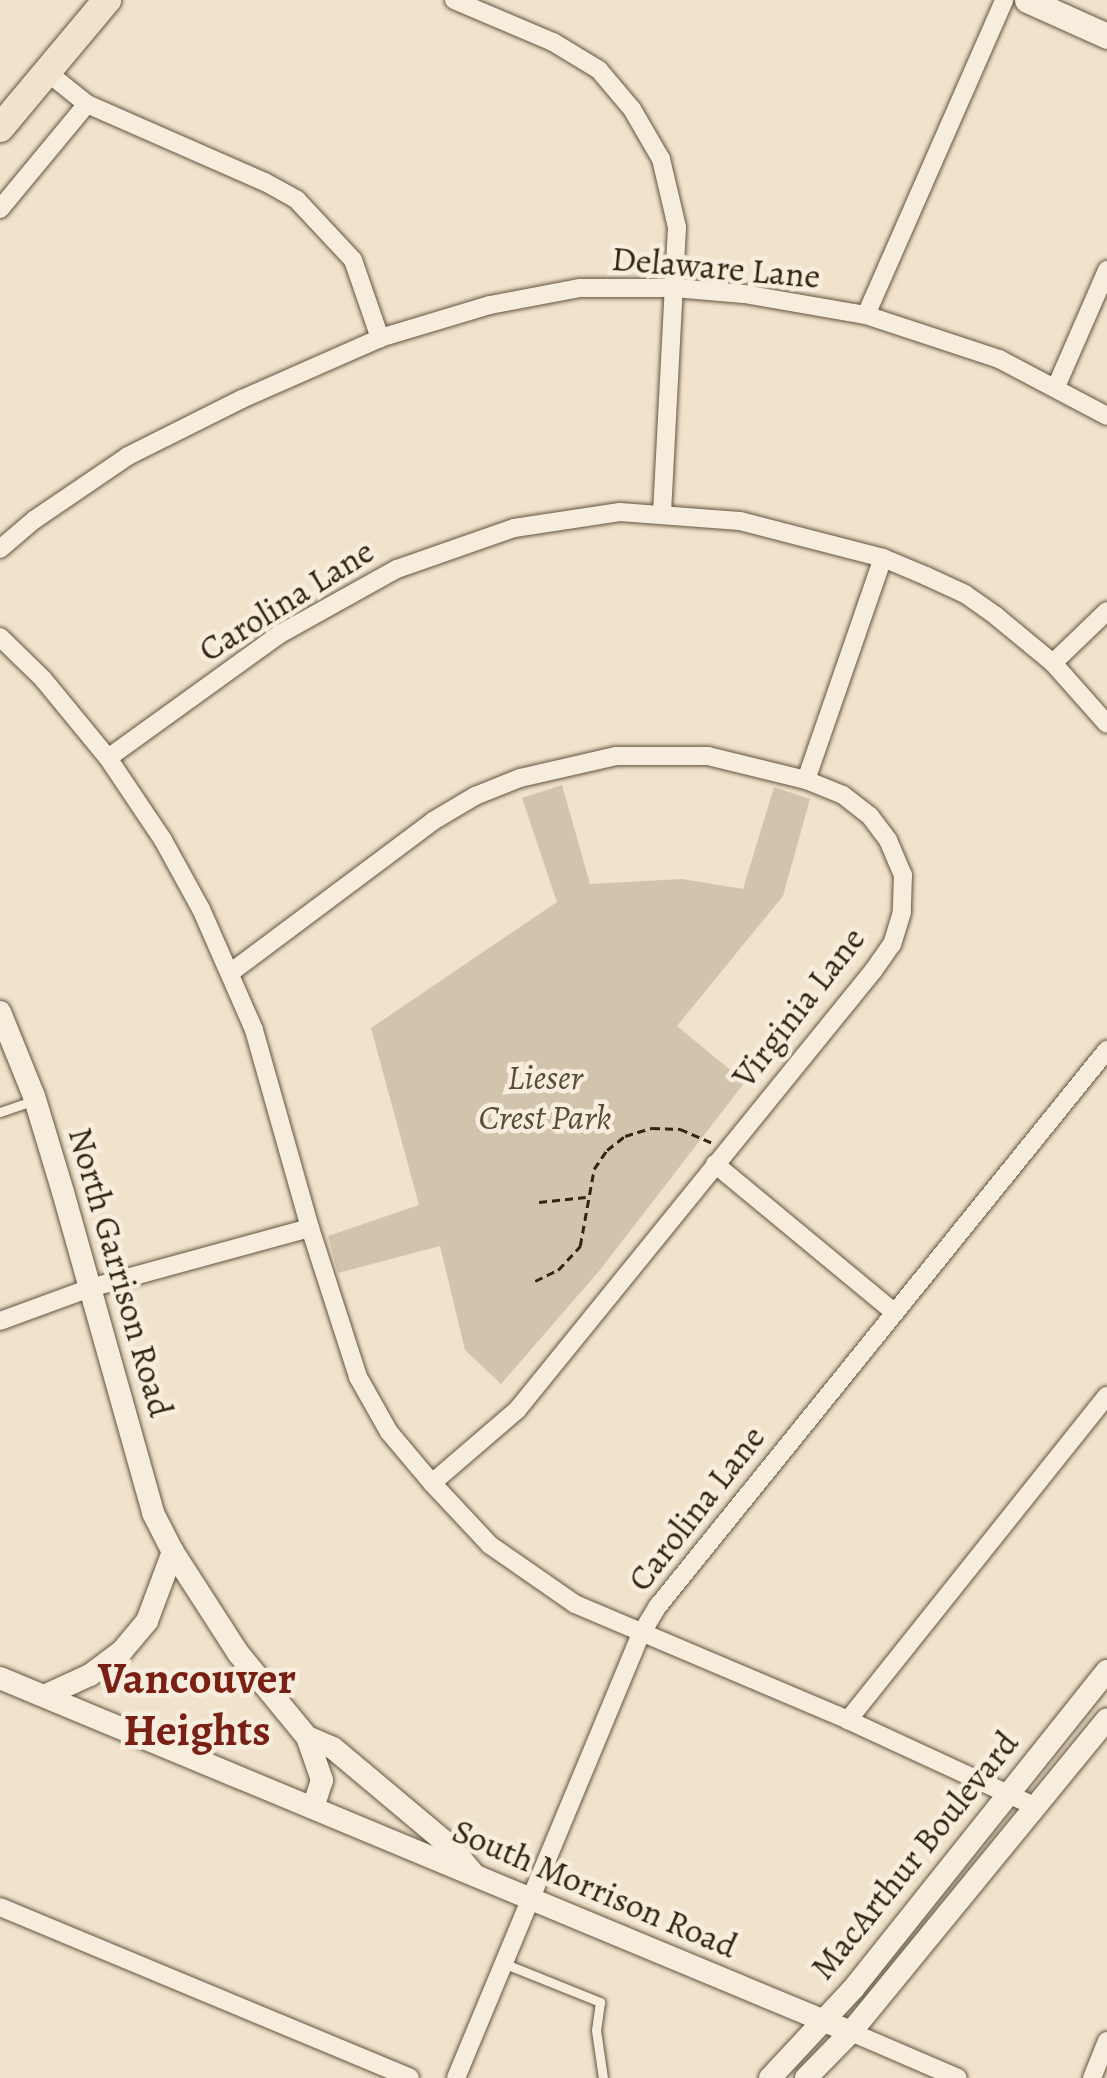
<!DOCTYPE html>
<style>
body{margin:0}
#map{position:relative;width:1107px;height:2078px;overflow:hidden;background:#f1e3cb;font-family:Alegreya,serif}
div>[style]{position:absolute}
.green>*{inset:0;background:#d1c3ac}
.path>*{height:2.5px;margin-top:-1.25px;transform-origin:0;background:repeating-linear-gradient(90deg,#342412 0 8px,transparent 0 13px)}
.roads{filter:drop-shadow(0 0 2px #635440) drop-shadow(0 0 2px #635440)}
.service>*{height:9px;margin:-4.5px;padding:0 4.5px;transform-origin:4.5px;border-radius:4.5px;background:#f6eddd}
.minor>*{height:18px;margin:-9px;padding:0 9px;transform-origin:9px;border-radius:9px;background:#f6eddd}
.tertiary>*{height:22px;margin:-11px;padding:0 11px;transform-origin:11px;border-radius:11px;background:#f6eddd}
.secondary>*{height:25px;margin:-12.5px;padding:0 12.5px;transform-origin:12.5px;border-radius:12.5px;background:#f6eddd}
.primary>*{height:28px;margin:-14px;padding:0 14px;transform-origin:14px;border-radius:14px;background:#f1e3cb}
span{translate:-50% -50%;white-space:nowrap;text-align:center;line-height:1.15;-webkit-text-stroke:9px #f6eddd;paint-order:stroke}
.street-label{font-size:35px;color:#342412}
.park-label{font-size:35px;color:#5b4c38;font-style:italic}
.district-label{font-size:45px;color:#7a1f14;font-weight:700}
</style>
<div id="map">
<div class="green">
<i style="clip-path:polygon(562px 785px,590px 884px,682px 879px,743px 889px,774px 787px,810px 799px,783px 896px,677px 1026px,745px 1082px,600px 1270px,501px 1384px,465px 1350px,440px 1246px,338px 1273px,328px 1236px,419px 1205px,371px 1028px,557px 902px,522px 798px)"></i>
</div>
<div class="path">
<i style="left:539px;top:1202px;width:47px;rotate:-6.1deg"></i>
<i style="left:535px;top:1281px;width:25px;rotate:-26deg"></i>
<i style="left:558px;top:1270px;width:33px;rotate:-47deg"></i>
<i style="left:580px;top:1246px;width:78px;rotate:-79.7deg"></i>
<i style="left:594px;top:1169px;width:23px;rotate:-56deg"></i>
<i style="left:607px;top:1150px;width:23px;rotate:-38deg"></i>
<i style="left:625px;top:1136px;width:28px;rotate:-17deg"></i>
<i style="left:652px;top:1128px;width:28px;rotate:2deg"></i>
<i style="left:680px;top:1129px;width:34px;rotate:23deg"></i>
</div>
<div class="roads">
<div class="service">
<i style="left:0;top:1112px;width:34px;rotate:-19deg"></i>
<i style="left:503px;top:1963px;width:105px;rotate:21.9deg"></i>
<i style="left:600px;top:2002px;width:28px;rotate:98deg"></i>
<i style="left:596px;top:2030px;width:49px;rotate:81.7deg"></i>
</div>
<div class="minor">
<i style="left:454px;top:0;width:108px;rotate:23deg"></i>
<i style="left:553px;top:42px;width:54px;rotate:31.3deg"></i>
<i style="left:599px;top:70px;width:51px;rotate:49.8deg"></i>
<i style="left:632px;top:109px;width:58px;rotate:59.9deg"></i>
<i style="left:661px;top:159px;width:70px;rotate:76.8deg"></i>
<i style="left:677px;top:227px;width:285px;rotate:93deg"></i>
<i style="left:47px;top:72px;width:51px;rotate:38.7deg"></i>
<i style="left:87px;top:104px;width:194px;rotate:23.7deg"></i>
<i style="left:265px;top:182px;width:37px;rotate:29deg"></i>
<i style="left:297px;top:200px;width:82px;rotate:47deg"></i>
<i style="left:353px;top:260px;width:83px;rotate:70.9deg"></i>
<i style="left:0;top:209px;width:136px;rotate:-50.4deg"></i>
<i style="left:866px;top:315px;width:344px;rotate:-66.3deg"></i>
<i style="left:1056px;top:387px;width:128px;rotate:-66.4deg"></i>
<i style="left:0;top:549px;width:45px;rotate:-40.5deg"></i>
<i style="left:34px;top:520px;width:114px;rotate:-34.2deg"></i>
<i style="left:128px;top:456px;width:127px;rotate:-26.6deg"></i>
<i style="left:242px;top:399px;width:151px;rotate:-23.8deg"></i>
<i style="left:380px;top:338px;width:115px;rotate:-16.7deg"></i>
<i style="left:490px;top:305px;width:92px;rotate:-10.7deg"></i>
<i style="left:580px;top:288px;width:94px"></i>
<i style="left:674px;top:288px;width:70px;rotate:4.9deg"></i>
<i style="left:744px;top:294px;width:124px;rotate:9.8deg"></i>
<i style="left:866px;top:315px;width:140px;rotate:18.3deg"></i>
<i style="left:999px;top:359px;width:122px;rotate:27.8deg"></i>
<i style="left:0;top:637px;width:60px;rotate:44.3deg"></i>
<i style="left:43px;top:679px;width:102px;rotate:50.6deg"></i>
<i style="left:108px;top:758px;width:99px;rotate:56.1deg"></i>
<i style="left:163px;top:840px;width:79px;rotate:61.2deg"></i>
<i style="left:201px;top:909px;width:132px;rotate:66.3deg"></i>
<i style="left:254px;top:1030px;width:206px;rotate:74.2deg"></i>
<i style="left:310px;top:1228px;width:157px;rotate:72.1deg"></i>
<i style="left:358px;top:1377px;width:63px;rotate:60.6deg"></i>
<i style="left:389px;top:1432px;width:67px;rotate:49.9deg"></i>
<i style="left:432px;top:1483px;width:85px;rotate:46.9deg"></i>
<i style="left:490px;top:1545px;width:103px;rotate:34.8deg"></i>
<i style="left:575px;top:1604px;width:297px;rotate:23deg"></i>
<i style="left:848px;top:1720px;width:207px;rotate:24.8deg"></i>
<i style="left:1053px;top:663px;width:75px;rotate:-43.9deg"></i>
<i style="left:108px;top:758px;width:212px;rotate:-35.8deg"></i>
<i style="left:280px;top:634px;width:134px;rotate:-29.1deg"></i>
<i style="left:397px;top:569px;width:124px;rotate:-19.3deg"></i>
<i style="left:514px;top:528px;width:107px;rotate:-8.6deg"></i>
<i style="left:620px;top:512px;width:120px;rotate:4.3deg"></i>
<i style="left:740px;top:521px;width:148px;rotate:14.5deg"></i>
<i style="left:883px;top:558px;width:47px;rotate:22.7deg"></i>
<i style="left:926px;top:576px;width:43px;rotate:24.8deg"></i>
<i style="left:965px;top:594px;width:38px;rotate:35deg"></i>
<i style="left:996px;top:616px;width:74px;rotate:39.5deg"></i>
<i style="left:1053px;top:663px;width:81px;rotate:48.5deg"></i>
<i style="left:806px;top:780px;width:235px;rotate:-70.9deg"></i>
<i style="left:230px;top:973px;width:254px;rotate:-36.8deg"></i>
<i style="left:433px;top:821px;width:49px;rotate:-30.8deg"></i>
<i style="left:475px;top:796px;width:48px;rotate:-21.8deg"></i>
<i style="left:520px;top:778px;width:98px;rotate:-12.9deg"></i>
<i style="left:616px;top:756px;width:92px"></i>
<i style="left:708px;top:756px;width:101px;rotate:13.8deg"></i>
<i style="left:806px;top:780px;width:40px;rotate:22deg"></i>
<i style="left:843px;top:795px;width:34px;rotate:38deg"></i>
<i style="left:870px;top:816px;width:30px;rotate:53deg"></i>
<i style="left:888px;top:840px;width:38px;rotate:67deg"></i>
<i style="left:903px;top:875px;width:37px;rotate:92deg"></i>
<i style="left:902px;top:912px;width:34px;rotate:107deg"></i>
<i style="left:892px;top:944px;width:33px;rotate:125deg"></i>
<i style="left:873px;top:971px;width:565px;rotate:129.04deg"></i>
<i style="left:517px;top:1410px;width:112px;rotate:139.3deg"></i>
<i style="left:715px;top:1164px;width:232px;rotate:39.6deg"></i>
<i style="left:0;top:1321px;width:96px;rotate:-20.1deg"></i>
<i style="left:90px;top:1288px;width:228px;rotate:-15.3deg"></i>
<i style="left:848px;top:1720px;width:415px;rotate:-51.4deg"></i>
<i style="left:0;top:1907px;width:444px;rotate:22.6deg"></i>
<i style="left:851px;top:2032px;width:116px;rotate:23.3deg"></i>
<i style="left:456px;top:2078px;width:481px;rotate:-67.4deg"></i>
<i style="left:641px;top:1634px;width:33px;rotate:-59deg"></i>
<i style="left:658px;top:1606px;width:715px;rotate:-51.08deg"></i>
<i style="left:1092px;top:2078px;width:40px;rotate:-68deg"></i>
</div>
<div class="tertiary">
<i style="left:0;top:1012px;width:91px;rotate:68deg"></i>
<i style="left:34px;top:1096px;width:100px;rotate:73.2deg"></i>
<i style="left:63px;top:1192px;width:333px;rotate:74.3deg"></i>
<i style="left:153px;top:1513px;width:44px;rotate:62.9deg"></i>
<i style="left:173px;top:1552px;width:120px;rotate:57.2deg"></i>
<i style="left:238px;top:1653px;width:109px;rotate:50.6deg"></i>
<i style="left:307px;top:1737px;width:46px;rotate:70.8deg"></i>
<i style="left:322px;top:1780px;width:28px;rotate:108deg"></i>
<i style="left:0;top:1678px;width:922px;rotate:22.59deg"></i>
<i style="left:44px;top:1696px;width:51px;rotate:-24.5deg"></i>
<i style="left:90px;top:1675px;width:40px;rotate:-37deg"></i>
<i style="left:122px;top:1651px;width:39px;rotate:-50deg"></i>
<i style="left:147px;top:1621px;width:74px;rotate:-69.4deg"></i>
<i style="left:307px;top:1737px;width:28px;rotate:23deg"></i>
<i style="left:333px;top:1748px;width:154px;rotate:40deg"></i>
<i style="left:451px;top:1847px;width:34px;rotate:50deg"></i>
<i style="left:770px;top:2078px;width:122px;rotate:-47deg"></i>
<i style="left:853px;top:1989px;width:407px;rotate:-51.4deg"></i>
<i style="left:806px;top:2078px;width:64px;rotate:-45.6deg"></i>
<i style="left:851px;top:2032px;width:404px;rotate:-50.7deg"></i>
</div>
<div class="secondary">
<i style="left:1027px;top:0;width:88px;rotate:24.2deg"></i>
</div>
<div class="primary">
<i style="left:0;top:128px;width:167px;rotate:-50.1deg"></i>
</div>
</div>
<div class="street-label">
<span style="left:716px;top:267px;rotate:5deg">Delaware Lane</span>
<span style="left:286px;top:600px;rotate:-32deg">Carolina Lane</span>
<span style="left:798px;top:1007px;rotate:-52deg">Virginia Lane</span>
<span style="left:121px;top:1272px;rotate:74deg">North Garrison Road</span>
<span style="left:696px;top:1508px;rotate:-52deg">Carolina Lane</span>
<span style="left:914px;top:1855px;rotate:-51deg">MacArthur Boulevard</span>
<span style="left:595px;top:1888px;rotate:23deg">South Morrison Road</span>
</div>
<div class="park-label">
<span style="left:545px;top:1097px">Lieser<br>Crest Park</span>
</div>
<div class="district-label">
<span style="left:197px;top:1705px">Vancouver<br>Heights</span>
</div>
</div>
